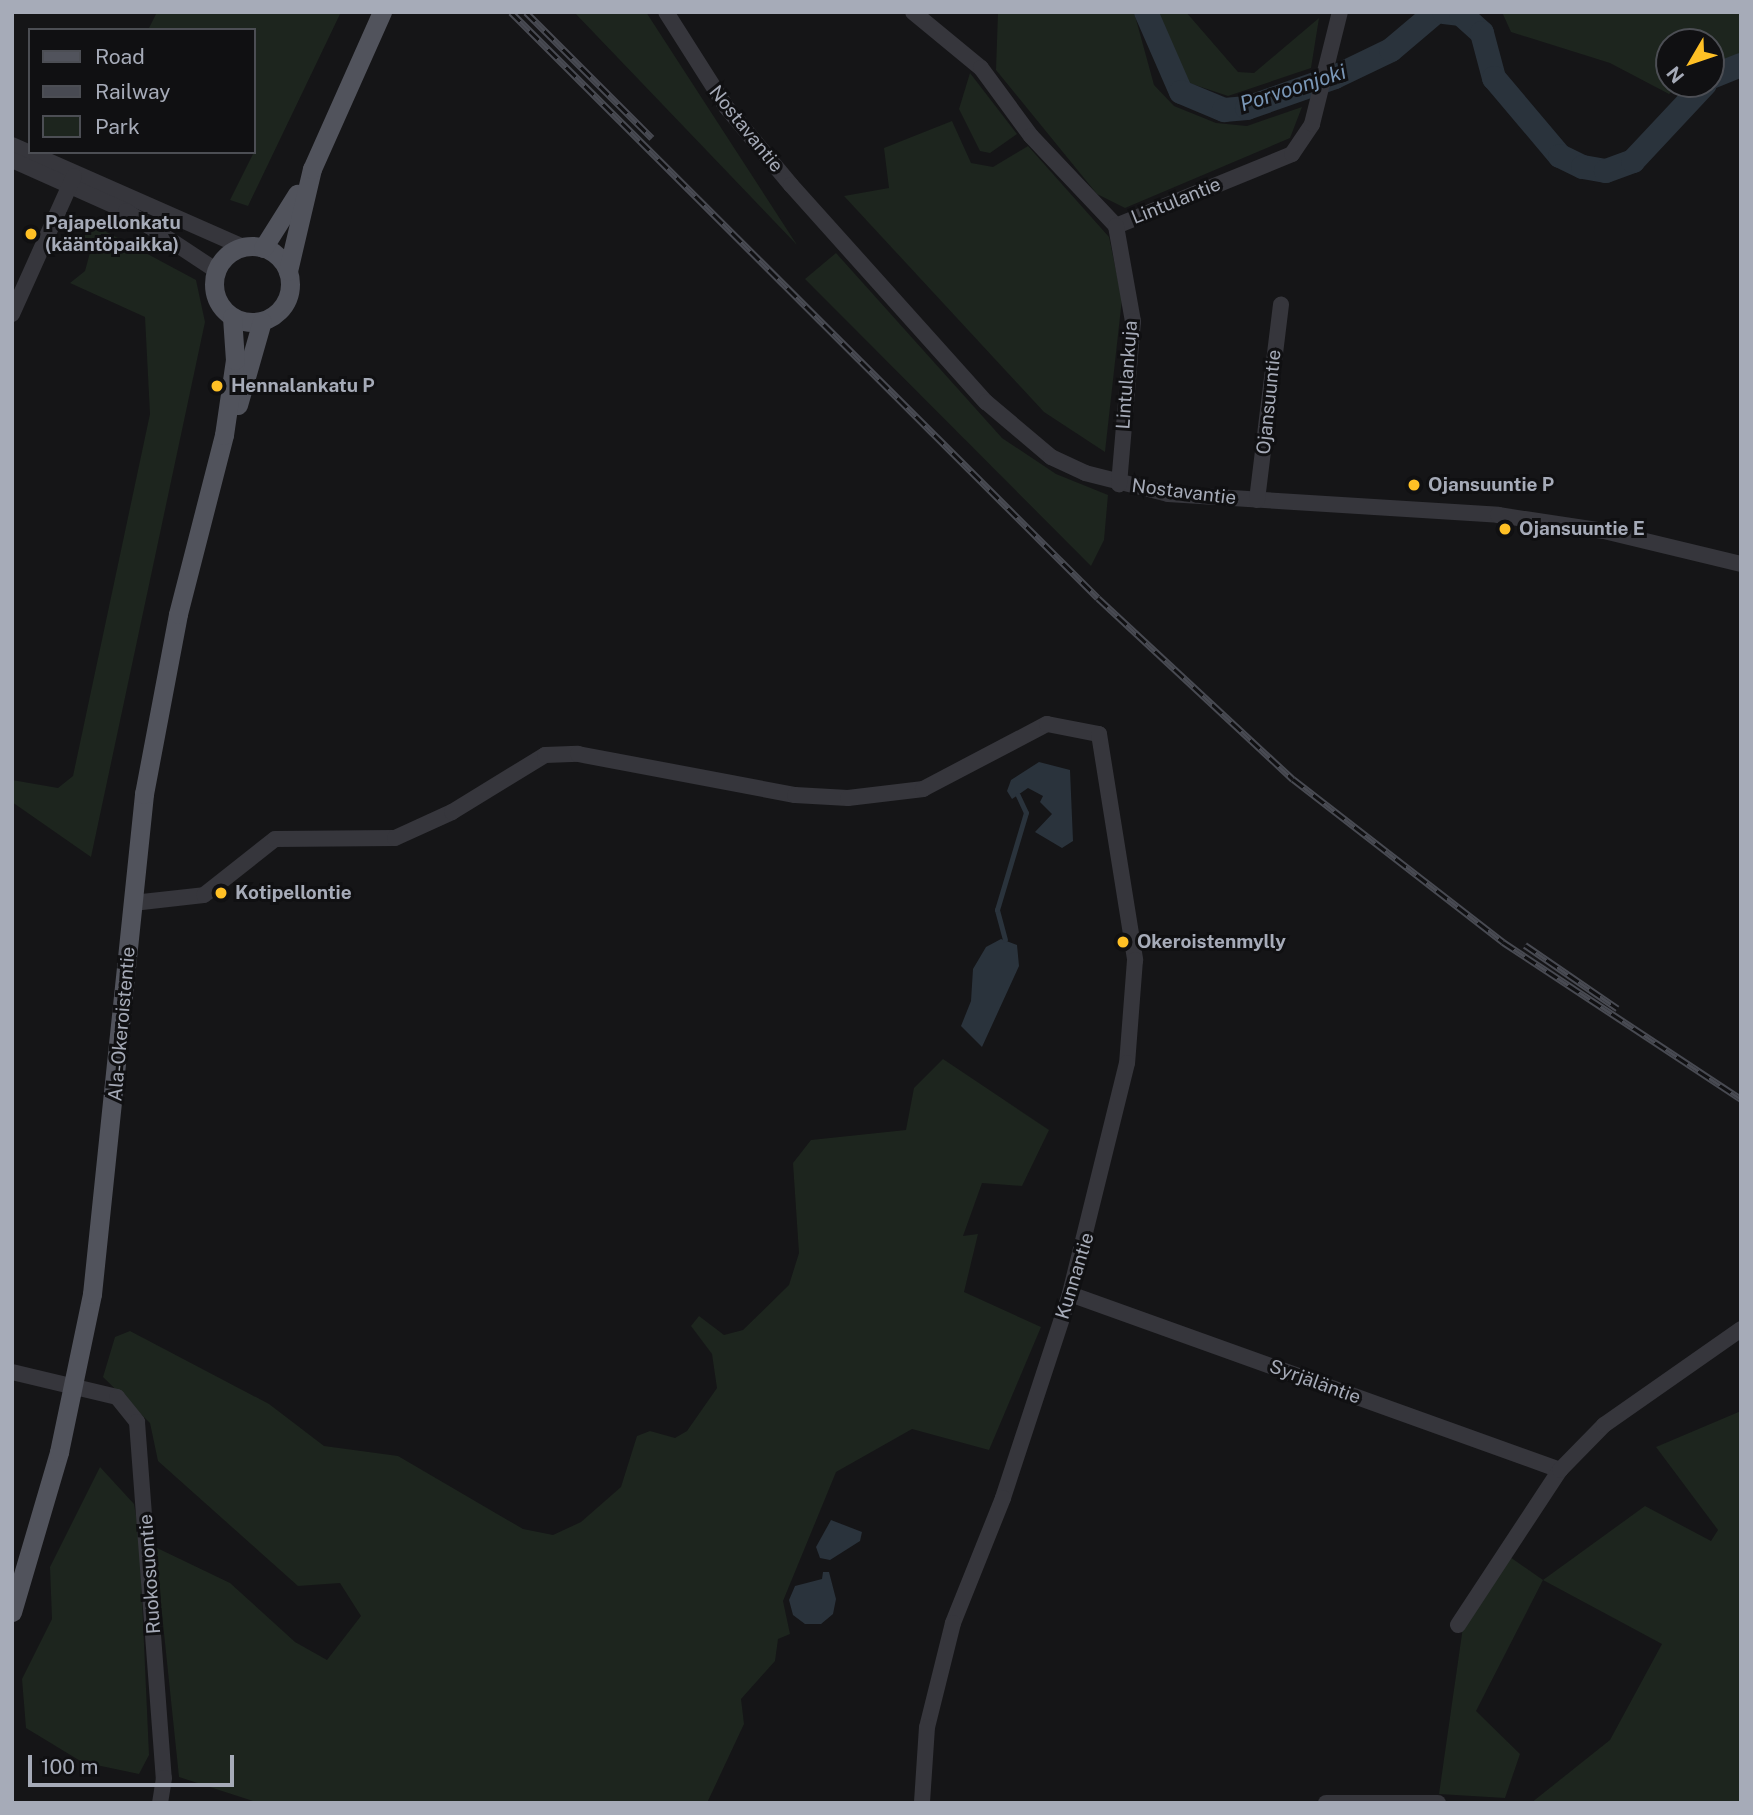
<!DOCTYPE html>
<meta charset="utf-8">
<style>
body{margin:0}
#map{position:relative;width:1753px;height:1815px;overflow:hidden;background:#151517;font-family:"Public Sans",sans-serif}
div>[style]{position:absolute}
.green>*{inset:0;background:#1d251e}
.water>*{inset:0;background:#2a333c}
.stream>*{height:4.5px;margin:-2.25px;padding:0 2.25px;transform-origin:2.25px;border-radius:2.25px;background:#2a333c}
.river>*{height:24px;margin:-12px;padding:0 12px;transform-origin:12px;border-radius:12px;background:#2a333c}
.minor>*{height:16px;margin:-8px;padding:0 8px;transform-origin:8px;border-radius:8px;background:#36363c}
.major>*{height:19px;margin:-9.5px;padding:0 9.5px;transform-origin:9.5px;border-radius:9.5px;background:#51535c}
.major>.ring{margin:-9.5px;padding:0;box-sizing:content-box;background:none;border:19px solid #51535c;border-radius:50%}
.rail>*{height:7px;margin-top:-3.5px;transform-origin:0;background:repeating-linear-gradient(90deg,#101012 0 13px,#484a52 0 26px);box-sizing:border-box;border-block:2px solid #484a52}
.dots>*{width:19px;height:19px;translate:-50% -50%;box-sizing:border-box;border:4px solid #101012;border-radius:50%}
span{translate:-50% -50%;white-space:nowrap;text-align:center;line-height:1.15;-webkit-text-stroke:6px #101012;paint-order:stroke}
.street-label{font-size:19px;color:#a6abb8}
.poi-label{font-size:19px;color:#a6abb8;font-weight:700}
.left{translate:0 -50%;text-align:left}
.water-label{font-size:21px;color:#7a97b7;font-style:italic}
.frame{position:absolute;inset:0;border:14px solid #a6abb8;pointer-events:none}
.legend{position:absolute;left:28px;top:28px;width:228px;height:126px;box-sizing:border-box;background:#101012;border:2px solid #4c4e54;margin:0;padding:9px 12px;list-style:none;font-size:21px;color:#a6abb8}
.legend li{display:flex;align-items:center;gap:14px;height:35px}
.legend b{width:35px;border:2px solid #4c4e54}
.north{position:absolute;left:1655px;top:28px;width:70px;height:70px;box-sizing:border-box;background:#101012;border:2px solid #4c4e54;border-radius:50%;rotate:231deg;font-size:19px;font-weight:700;line-height:28px;text-align:center;color:#a6abb8}
.north::after{content:'';display:block;margin:auto;width:24px;height:32px;background:#ffc025;clip-path:polygon(50% 0,100% 100%,50% 72%,0 100%)}
.scale{position:absolute;left:28px;top:1755px;width:206px;height:32px;box-sizing:border-box;border:4px solid #a6abb8;border-top:0;padding-left:9px;font-size:21px;line-height:24px;white-space:nowrap;color:#a6abb8;-webkit-text-stroke:5px #101012;paint-order:stroke}
</style>
<div id="map">
<div class="green">
<i style="clip-path:polygon(157px 12px,341px 12px,248px 206px,230px 200px,254px 152px,254px 30px,148px 30px)"></i>
<i style="clip-path:polygon(574px 12px,646px 12px,797px 245px)"></i>
<i style="clip-path:polygon(998px 12px,1134px 12px,1154px 85px,1174px 106px,1216px 123px,1247px 126px,1302px 107px,1290px 138px,1125px 208px,1097px 194px,996px 70px)"></i>
<i style="clip-path:polygon(1156px 12px,1186px 12px,1238px 72px,1254px 73px,1319px 18px,1311px 68px,1228px 96px,1189px 83px)"></i>
<i style="clip-path:polygon(1502px 12px,1741px 12px,1741px 56px,1711px 67px,1711px 42px,1669px 42px,1669px 84px,1683px 84px,1669px 94px,1610px 63px,1511px 32px)"></i>
<i style="clip-path:polygon(970px 73px,1017px 134px,990px 153px,980px 151px,959px 109px)"></i>
<i style="clip-path:polygon(952px 121px,971px 163px,993px 167px,1028px 146px,1109px 237px,1122px 299px,1105px 452px,1044px 412px,844px 196px,889px 188px,884px 148px)"></i>
<i style="clip-path:polygon(73px 214px,196px 280px,205px 322px,91px 857px,12px 802px,12px 780px,58px 788px,73px 776px,150px 414px,145px 317px,70px 283px,85px 271px,91px 249px)"></i>
<i style="clip-path:polygon(836px 253px,1002px 438px,1056px 474px,1108px 495px,1104px 540px,1091px 566px,805px 279px)"></i>
<i style="clip-path:polygon(943px 1059px,1049px 1130px,1022px 1186px,982px 1183px,963px 1236px,978px 1234px,964px 1292px,1041px 1327px,989px 1450px,912px 1429px,836px 1472px,783px 1601px,790px 1634px,778px 1639px,775px 1661px,741px 1699px,744px 1724px,707px 1803px,259px 1803px,179px 1777px,155px 1547px,230px 1583px,295px 1642px,327px 1660px,361px 1616px,340px 1583px,298px 1586px,158px 1461px,150px 1423px,103px 1377px,115px 1337px,130px 1331px,269px 1404px,324px 1446px,398px 1456px,523px 1529px,553px 1535px,581px 1522px,621px 1487px,637px 1436px,650px 1431px,675px 1438px,687px 1431px,717px 1388px,712px 1354px,691px 1326px,699px 1316px,724px 1335px,743px 1330px,789px 1285px,799px 1253px,793px 1163px,811px 1140px,906px 1130px,914px 1088px)"></i>
<i style="clip-path:polygon(1741px 1411px,1739px 1803px,1531px 1803px,1610px 1740px,1662px 1644px,1543px 1580px,1476px 1711px,1520px 1754px,1505px 1798px,1439px 1794px,1463px 1627px,1510px 1557px,1543px 1580px,1645px 1506px,1711px 1541px,1718px 1530px,1656px 1447px)"></i>
<i style="clip-path:polygon(100px 1467px,134px 1504px,139px 1533px,149px 1755px,139px 1774px,82px 1762px,26px 1728px,22px 1679px,52px 1619px,50px 1567px)"></i>
</div>
<div class="water">
<i style="clip-path:polygon(1039px 762px,1070px 770px,1073px 841px,1062px 848px,1035px 832px,1052px 814px,1040px 802px,1043px 796px,1028px 788px,1012px 799px,1007px 791px,1011px 780px)"></i>
<i style="clip-path:polygon(1001px 939px,1017px 945px,1019px 966px,982px 1047px,961px 1026px,971px 1001px,973px 969px,986px 947px)"></i>
<i style="clip-path:polygon(831px 1520px,862px 1532px,860px 1541px,830px 1560px,820px 1558px,816px 1547px)"></i>
<i style="clip-path:polygon(823px 1572px,829px 1572px,836px 1599px,833px 1614px,821px 1624px,805px 1624px,793px 1615px,789px 1600px,795px 1586px,822px 1579px)"></i>
</div>
<div class="stream">
<i style="left:1005px;top:940px;width:31px;rotate:-105deg"></i>
<i style="left:997px;top:910px;width:101px;rotate:-73.4deg"></i>
<i style="left:1026px;top:813px;width:19px;rotate:-115deg"></i>
</div>
<div class="river">
<i style="left:1146px;top:12px;width:87px;rotate:66.4deg"></i>
<i style="left:1181px;top:92px;width:47px;rotate:22.7deg"></i>
<i style="left:1224px;top:110px;width:23px;rotate:-5deg"></i>
<i style="left:1247px;top:108px;width:93px;rotate:-19.4deg"></i>
<i style="left:1335px;top:77px;width:62px;rotate:-25.7deg"></i>
<i style="left:1391px;top:50px;width:59px;rotate:-40.2deg"></i>
<i style="left:1444px;top:12px;width:17px;rotate:7deg"></i>
<i style="left:1461px;top:14px;width:28px;rotate:42deg"></i>
<i style="left:1482px;top:33px;width:47px;rotate:75.1deg"></i>
<i style="left:1494px;top:78px;width:102px;rotate:49.8deg"></i>
<i style="left:1560px;top:156px;width:25px;rotate:26deg"></i>
<i style="left:1583px;top:167px;width:23px;rotate:10deg"></i>
<i style="left:1606px;top:171px;width:29px;rotate:-20deg"></i>
<i style="left:1633px;top:161px;width:105px;rotate:-46.9deg"></i>
<i style="left:1711px;top:77px;width:32px;rotate:-22deg"></i>
</div>
<div class="minor">
<i style="left:666px;top:12px;width:114px;rotate:57.6deg"></i>
<i style="left:727px;top:108px;width:100px;rotate:50.3deg"></i>
<i style="left:791px;top:185px;width:292px;rotate:48.1deg"></i>
<i style="left:986px;top:402px;width:85px;rotate:40.2deg"></i>
<i style="left:1051px;top:457px;width:38px;rotate:25deg"></i>
<i style="left:1085px;top:473px;width:86px;rotate:14.2deg"></i>
<i style="left:1168px;top:494px;width:331px;rotate:3.6deg"></i>
<i style="left:1498px;top:515px;width:107px;rotate:8.6deg"></i>
<i style="left:1604px;top:531px;width:141px;rotate:13.5deg"></i>
<i style="left:913px;top:12px;width:88px;rotate:39.5deg"></i>
<i style="left:981px;top:68px;width:84px;rotate:53.7deg"></i>
<i style="left:1031px;top:136px;width:124px;rotate:46.6deg"></i>
<i style="left:1116px;top:226px;width:190px;rotate:-22.2deg"></i>
<i style="left:1292px;top:154px;width:36px;rotate:-56deg"></i>
<i style="left:1312px;top:124px;width:115px;rotate:-76deg"></i>
<i style="left:12px;top:145px;width:253px;rotate:23.8deg"></i>
<i style="left:12px;top:160px;width:125px;rotate:24.1deg"></i>
<i style="left:126px;top:211px;width:109px;rotate:33.4deg"></i>
<i style="left:1116px;top:226px;width:97px;rotate:79.9deg"></i>
<i style="left:1133px;top:321px;width:164px;rotate:94.9deg"></i>
<i style="left:12px;top:314px;width:151px;rotate:-65.8deg"></i>
<i style="left:1257px;top:500px;width:197px;rotate:-83deg"></i>
<i style="left:133px;top:903px;width:71px;rotate:-6.4deg"></i>
<i style="left:204px;top:895px;width:90px;rotate:-38.3deg"></i>
<i style="left:275px;top:839px;width:120px;rotate:-0.5deg"></i>
<i style="left:395px;top:838px;width:63px;rotate:-24.5deg"></i>
<i style="left:452px;top:812px;width:109px;rotate:-31.5deg"></i>
<i style="left:545px;top:755px;width:33px;rotate:-2deg"></i>
<i style="left:578px;top:754px;width:221px;rotate:10.7deg"></i>
<i style="left:795px;top:795px;width:53px;rotate:3.2deg"></i>
<i style="left:848px;top:798px;width:76px;rotate:-6.8deg"></i>
<i style="left:923px;top:789px;width:140px;rotate:-27.7deg"></i>
<i style="left:1047px;top:724px;width:53px;rotate:10.9deg"></i>
<i style="left:1099px;top:734px;width:229px;rotate:80.9deg"></i>
<i style="left:1135px;top:960px;width:103px;rotate:94.4deg"></i>
<i style="left:1127px;top:1063px;width:238px;rotate:103.9deg"></i>
<i style="left:1070px;top:1294px;width:215px;rotate:108.2deg"></i>
<i style="left:1003px;top:1498px;width:135px;rotate:111.8deg"></i>
<i style="left:953px;top:1623px;width:107px;rotate:104deg"></i>
<i style="left:927px;top:1727px;width:76px;rotate:93.8deg"></i>
<i style="left:1070px;top:1294px;width:521px;rotate:19.76deg"></i>
<i style="left:12px;top:1372px;width:108px;rotate:13.4deg"></i>
<i style="left:117px;top:1397px;width:32px;rotate:51deg"></i>
<i style="left:137px;top:1422px;width:357px;rotate:85.7deg"></i>
<i style="left:164px;top:1778px;width:25px;rotate:99deg"></i>
<i style="left:1458px;top:1625px;width:186px;rotate:-56.7deg"></i>
<i style="left:1560px;top:1470px;width:63px;rotate:-45.6deg"></i>
<i style="left:1604px;top:1425px;width:167px;rotate:-35deg"></i>
<i style="left:1326px;top:1803px;width:112px"></i>
</div>
<div class="major">
<i class="ring" style="left:214px;top:246px;width:57px;height:57px"></i>
<i style="left:263px;top:248px;width:64px;rotate:-57.8deg"></i>
<i style="left:288px;top:271px;width:105px;rotate:-76.8deg"></i>
<i style="left:312px;top:169px;width:172px;rotate:-66deg"></i>
<i style="left:238px;top:405px;width:87px;rotate:-74.1deg"></i>
<i style="left:12px;top:1612px;width:167px;rotate:-73.6deg"></i>
<i style="left:59px;top:1452px;width:161px;rotate:-78.2deg"></i>
<i style="left:92px;top:1294px;width:503px;rotate:-84.06deg"></i>
<i style="left:144px;top:794px;width:183px;rotate:-79.3deg"></i>
<i style="left:178px;top:614px;width:185px;rotate:-75.6deg"></i>
<i style="left:224px;top:435px;width:76px;rotate:-81.7deg"></i>
<i style="left:235px;top:360px;width:43px;rotate:-94deg"></i>
</div>
<div class="rail">
<i style="left:511px;top:12px;width:829px;rotate:44.95deg"></i>
<i style="left:1098px;top:598px;width:266px;rotate:42.9deg"></i>
<i style="left:1293px;top:779px;width:266px;rotate:37.8deg"></i>
<i style="left:1503px;top:942px;width:285px;rotate:33.4deg"></i>
<i style="left:526px;top:12px;width:178px;rotate:45deg"></i>
<i style="left:1525px;top:945px;width:112px;rotate:34.4deg"></i>
</div>
<div class="dots">
<i style="left:31px;top:234px;background:#ffc025"></i>
<i style="left:217px;top:386px;background:#ffc025"></i>
<i style="left:1414px;top:485px;background:#ffc025"></i>
<i style="left:1505px;top:529px;background:#ffc025"></i>
<i style="left:221px;top:893px;background:#ffc025"></i>
<i style="left:1123px;top:942px;background:#ffc025"></i>
</div>
<div class="street-label">
<span style="left:746px;top:129px;rotate:51deg">Nostavantie</span>
<span style="left:1176px;top:201px;rotate:-22deg">Lintulantie</span>
<span style="left:1127px;top:375px;rotate:-86deg">Lintulankuja</span>
<span style="left:1269px;top:402px;rotate:-84deg">Ojansuuntie</span>
<span style="left:1184px;top:492px;rotate:7deg">Nostavantie</span>
<span style="left:122px;top:1024px;rotate:-85deg">Ala-Okeroistentie</span>
<span style="left:1075px;top:1276px;rotate:-73deg">Kunnantie</span>
<span style="left:1315px;top:1382px;rotate:20deg">Syrjäläntie</span>
<span style="left:150px;top:1574px;rotate:-94deg">Ruokosuontie</span>
</div>
<div class="poi-label">
<span class="left" style="left:45px;top:234px">Pajapellonkatu<br>(kääntöpaikka)</span>
<span class="left" style="left:231px;top:386px">Hennalankatu P</span>
<span class="left" style="left:1428px;top:485px">Ojansuuntie P</span>
<span class="left" style="left:1519px;top:529px">Ojansuuntie E</span>
<span class="left" style="left:235px;top:893px">Kotipellontie</span>
<span class="left" style="left:1137px;top:942px">Okeroistenmylly</span>
</div>
<div class="water-label">
<span style="left:1293px;top:88px;rotate:-18deg">Porvoonjoki</span>
</div>
<div class="frame"></div>
<ul class="legend">
<li><b style="height:9px;background:#51535c"></b>Road</li>
<li><b style="height:9px;background:#484a52"></b>Railway</li>
<li><b style="height:19px;background:#1d251e"></b>Park</li>
</ul>
<div class="north">N</div>
<div class="scale">100 m</div>
</div>
